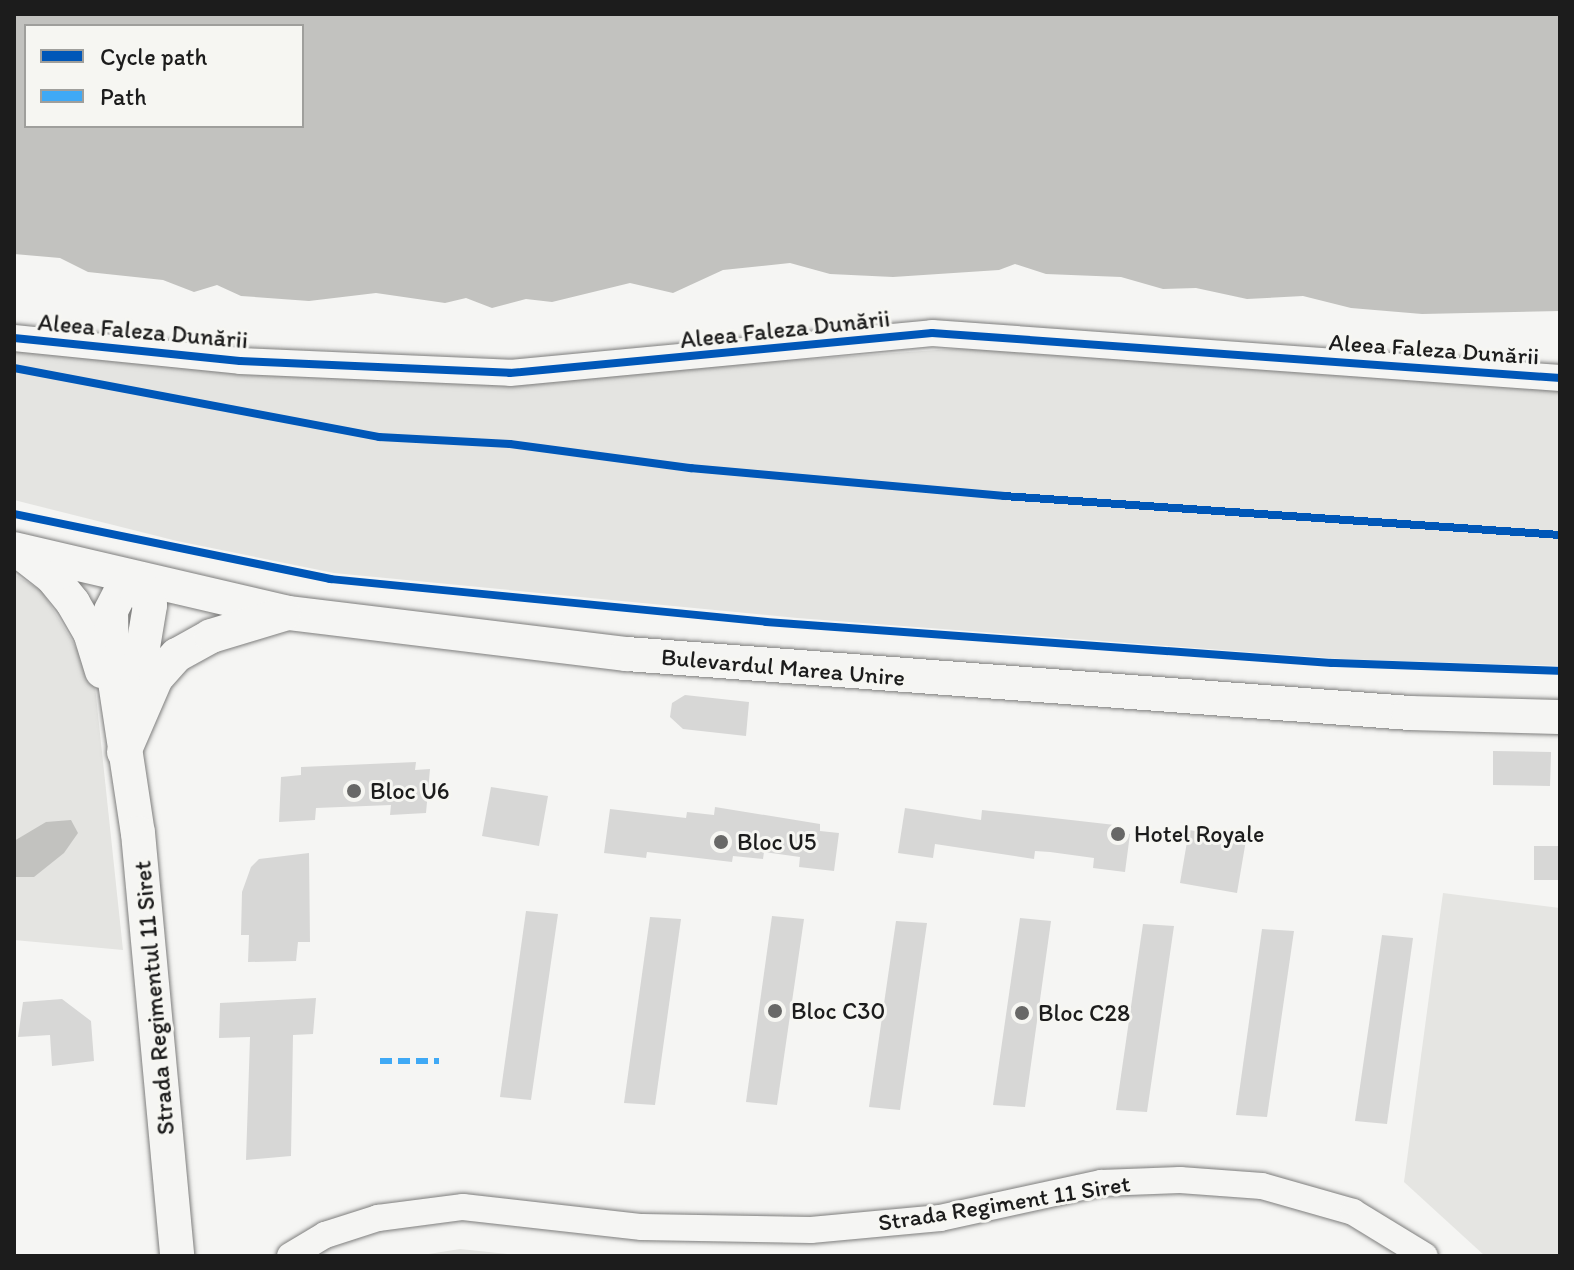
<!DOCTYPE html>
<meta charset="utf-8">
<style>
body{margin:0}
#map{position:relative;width:1574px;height:1270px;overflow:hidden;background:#f5f5f3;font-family:Itim,sans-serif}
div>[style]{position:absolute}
.built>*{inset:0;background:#e5e5e2}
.green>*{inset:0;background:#e4e4e1}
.water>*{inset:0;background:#c2c2bf}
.building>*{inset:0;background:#d7d7d6}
.roads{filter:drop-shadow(0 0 2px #7e7e7d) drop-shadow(0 0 2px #7e7e7d)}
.minor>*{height:26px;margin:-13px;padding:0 13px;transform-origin:13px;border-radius:13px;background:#f5f5f3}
.major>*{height:34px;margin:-17px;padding:0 17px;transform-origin:17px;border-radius:17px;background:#f5f5f3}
.quiet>*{height:6px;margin-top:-3px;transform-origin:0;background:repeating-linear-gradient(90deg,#3fa9f5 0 12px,transparent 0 18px)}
.cycleway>*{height:8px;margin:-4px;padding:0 4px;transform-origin:4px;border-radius:4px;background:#0057b8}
.dots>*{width:22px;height:22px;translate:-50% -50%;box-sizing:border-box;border:4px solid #f6f6f2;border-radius:50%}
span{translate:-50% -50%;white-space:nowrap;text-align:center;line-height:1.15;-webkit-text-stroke:6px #f6f6f2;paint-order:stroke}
.street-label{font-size:24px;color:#1c1c1c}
.poi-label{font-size:24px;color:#1c1c1c}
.left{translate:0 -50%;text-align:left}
.frame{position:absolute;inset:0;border:16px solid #1c1c1c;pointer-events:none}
.legend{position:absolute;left:24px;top:24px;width:280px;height:104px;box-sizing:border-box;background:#f6f6f2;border:2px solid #9f9f9c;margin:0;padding:10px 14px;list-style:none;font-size:24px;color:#1c1c1c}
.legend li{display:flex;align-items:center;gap:16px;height:40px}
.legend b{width:40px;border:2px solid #9f9f9c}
</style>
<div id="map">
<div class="built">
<i style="clip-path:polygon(1443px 893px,1560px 908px,1560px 1256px,1485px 1256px,1404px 1182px)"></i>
</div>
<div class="green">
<i style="clip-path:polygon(14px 341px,586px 375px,965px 348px,1560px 388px,1560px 666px,1342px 659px,797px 618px,334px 573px,177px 541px,14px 500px)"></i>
<i style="clip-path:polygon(14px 574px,42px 591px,94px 677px,123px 950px,14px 940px)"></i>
<i style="clip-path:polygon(460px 1249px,528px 1256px,416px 1256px)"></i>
</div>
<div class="water">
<i style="clip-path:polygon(evenodd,14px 14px,1560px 14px,1560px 311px,1422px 314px,1351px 308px,1303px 296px,1247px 299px,1196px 288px,1163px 289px,1121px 277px,1046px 274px,1015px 264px,999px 270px,893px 277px,830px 274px,790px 263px,723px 270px,673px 293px,630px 283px,552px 302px,526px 299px,492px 308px,466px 298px,445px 303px,376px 293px,309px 301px,241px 296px,217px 285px,194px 292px,163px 280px,88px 272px,60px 258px,14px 254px,14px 14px,26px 26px,302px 26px,302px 126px,26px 126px,26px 26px)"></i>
<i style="clip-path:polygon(71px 820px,78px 833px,64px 853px,34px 877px,14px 877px,14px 841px,46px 822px)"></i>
</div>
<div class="building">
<i style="clip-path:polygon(685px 695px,749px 702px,746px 736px,683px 729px,670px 717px,672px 703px)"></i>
<i style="clip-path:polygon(1493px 751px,1551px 752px,1550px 786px,1493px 785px)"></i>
<i style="clip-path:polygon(416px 762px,415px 770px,430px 769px,426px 813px,390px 815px,391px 805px,316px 808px,315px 820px,279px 822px,281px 777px,301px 775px,301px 767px)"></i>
<i style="clip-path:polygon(491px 787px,548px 796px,539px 846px,482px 836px)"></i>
<i style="clip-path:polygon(715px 807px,820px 824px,820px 831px,839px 833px,834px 871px,799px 867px,800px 857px,764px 852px,763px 859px,733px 856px,732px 862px,647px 852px,646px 858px,604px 853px,610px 809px,686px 818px,687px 812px,714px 815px)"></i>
<i style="clip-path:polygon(905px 808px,981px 820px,982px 810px,1115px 825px,1114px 832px,1130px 834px,1125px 872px,1093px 868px,1094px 858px,1050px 852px,1035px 851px,1034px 859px,935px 844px,933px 858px,898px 853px)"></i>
<i style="clip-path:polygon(1189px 830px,1246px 840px,1237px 893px,1180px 883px)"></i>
<i style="clip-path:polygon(1534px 846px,1560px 846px,1560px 880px,1534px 880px)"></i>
<i style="clip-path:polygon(309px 853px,310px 942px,298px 942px,296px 961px,248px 962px,249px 935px,241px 935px,242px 892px,251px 867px,259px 859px)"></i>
<i style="clip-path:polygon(526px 911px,558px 914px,531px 1100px,500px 1097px)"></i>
<i style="clip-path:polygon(772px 916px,804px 919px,777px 1105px,746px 1102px)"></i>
<i style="clip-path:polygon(650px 917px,681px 919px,655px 1105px,624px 1103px)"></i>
<i style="clip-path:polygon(1020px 918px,1051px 921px,1025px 1107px,993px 1105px)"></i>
<i style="clip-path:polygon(896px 921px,927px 923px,900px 1110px,869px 1107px)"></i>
<i style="clip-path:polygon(1143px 924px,1174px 926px,1147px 1112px,1116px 1110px)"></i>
<i style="clip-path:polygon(1262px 929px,1294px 931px,1267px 1117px,1236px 1115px)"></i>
<i style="clip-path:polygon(1382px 935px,1413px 938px,1387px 1124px,1355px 1121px)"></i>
<i style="clip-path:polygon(316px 998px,313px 1034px,293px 1035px,291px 1156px,246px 1160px,250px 1037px,219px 1038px,220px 1003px)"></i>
<i style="clip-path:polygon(62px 999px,91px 1021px,94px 1061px,52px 1066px,50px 1035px,18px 1037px,23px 1002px)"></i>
</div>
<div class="roads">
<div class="minor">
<i style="left:14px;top:338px;width:227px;rotate:5.8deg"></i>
<i style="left:240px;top:361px;width:270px;rotate:2.5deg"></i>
<i style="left:510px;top:373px;width:424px;rotate:-5.4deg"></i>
<i style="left:932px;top:333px;width:630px;rotate:4.1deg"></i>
<i style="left:290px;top:1256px;width:41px;rotate:-31deg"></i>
<i style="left:325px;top:1235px;width:56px;rotate:-17.8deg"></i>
<i style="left:378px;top:1218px;width:86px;rotate:-7.4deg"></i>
<i style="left:463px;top:1207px;width:180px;rotate:6.4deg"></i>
<i style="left:642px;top:1227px;width:169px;rotate:1deg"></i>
<i style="left:811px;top:1230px;width:130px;rotate:-5.3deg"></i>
<i style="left:940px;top:1218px;width:165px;rotate:-12.3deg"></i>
<i style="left:1101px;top:1183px;width:79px;rotate:-2.2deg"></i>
<i style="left:1180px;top:1180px;width:82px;rotate:4.2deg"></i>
<i style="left:1262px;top:1186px;width:95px;rotate:15.9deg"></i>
<i style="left:1353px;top:1212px;width:84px;rotate:31.4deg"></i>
</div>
<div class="major">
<i style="left:14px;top:549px;width:281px;rotate:13.1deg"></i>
<i style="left:288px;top:613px;width:341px;rotate:6.9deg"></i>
<i style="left:627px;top:654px;width:784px;rotate:4.31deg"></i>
<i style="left:1409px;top:713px;width:151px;rotate:1.5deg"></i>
<i style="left:24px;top:555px;width:37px;rotate:38deg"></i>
<i style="left:53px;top:578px;width:32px;rotate:51deg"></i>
<i style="left:73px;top:603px;width:34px;rotate:60deg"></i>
<i style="left:90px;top:632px;width:41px;rotate:72.9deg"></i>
<i style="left:138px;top:580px;width:22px;rotate:144deg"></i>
<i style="left:120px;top:593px;width:20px;rotate:117deg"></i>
<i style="left:111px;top:611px;width:51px;rotate:88.9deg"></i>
<i style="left:112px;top:662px;width:173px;rotate:81.4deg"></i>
<i style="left:138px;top:833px;width:425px;rotate:84.7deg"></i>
<i style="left:134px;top:701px;width:97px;rotate:-80.5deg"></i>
<i style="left:150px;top:605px;width:28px;rotate:-116deg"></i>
<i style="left:124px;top:752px;width:81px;rotate:-66.6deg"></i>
<i style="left:156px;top:678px;width:31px;rotate:-48deg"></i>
<i style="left:177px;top:655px;width:39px;rotate:-29deg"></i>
<i style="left:211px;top:636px;width:76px;rotate:-16.8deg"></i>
</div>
</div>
<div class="quiet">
<i style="left:380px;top:1061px;width:59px"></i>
</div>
<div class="cycleway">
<i style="left:14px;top:338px;width:227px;rotate:5.8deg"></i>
<i style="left:240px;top:361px;width:270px;rotate:2.5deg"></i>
<i style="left:510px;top:373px;width:424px;rotate:-5.4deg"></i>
<i style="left:932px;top:333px;width:630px;rotate:4.1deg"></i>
<i style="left:14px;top:368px;width:371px;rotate:10.7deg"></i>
<i style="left:379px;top:437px;width:131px;rotate:3.1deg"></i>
<i style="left:510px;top:444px;width:183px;rotate:7.6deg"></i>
<i style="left:691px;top:468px;width:314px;rotate:5.1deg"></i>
<i style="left:1004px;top:496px;width:557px;rotate:4.01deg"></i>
<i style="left:14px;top:514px;width:323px;rotate:11.6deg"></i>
<i style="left:330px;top:579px;width:438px;rotate:5.6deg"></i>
<i style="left:766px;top:622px;width:567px;rotate:4.14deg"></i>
<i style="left:1332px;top:663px;width:228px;rotate:2deg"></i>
</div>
<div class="dots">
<i style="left:354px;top:791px;background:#686867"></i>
<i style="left:1118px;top:834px;background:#686867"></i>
<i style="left:721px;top:842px;background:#686867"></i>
<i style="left:775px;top:1011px;background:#686867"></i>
<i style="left:1022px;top:1013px;background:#686867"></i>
</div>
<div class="street-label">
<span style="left:785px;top:329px;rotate:-6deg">Aleea Faleza Dunării</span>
<span style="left:143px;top:331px;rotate:5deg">Aleea Faleza Dunării</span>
<span style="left:1434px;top:349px;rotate:4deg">Aleea Faleza Dunării</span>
<span style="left:783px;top:667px;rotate:5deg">Bulevardul Marea Unire</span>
<span style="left:154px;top:998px;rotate:-95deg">Strada Regimentul 11 Siret</span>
<span style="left:1004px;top:1203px;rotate:-9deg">Strada Regiment 11 Siret</span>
</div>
<div class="poi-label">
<span class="left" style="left:370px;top:791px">Bloc U6</span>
<span class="left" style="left:1134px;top:834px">Hotel Royale</span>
<span class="left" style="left:737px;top:842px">Bloc U5</span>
<span class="left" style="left:791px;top:1011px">Bloc C30</span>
<span class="left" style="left:1038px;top:1013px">Bloc C28</span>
</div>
<div class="frame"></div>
<ul class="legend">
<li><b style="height:10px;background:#0057b8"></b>Cycle path</li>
<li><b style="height:10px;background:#3fa9f5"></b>Path</li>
</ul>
</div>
